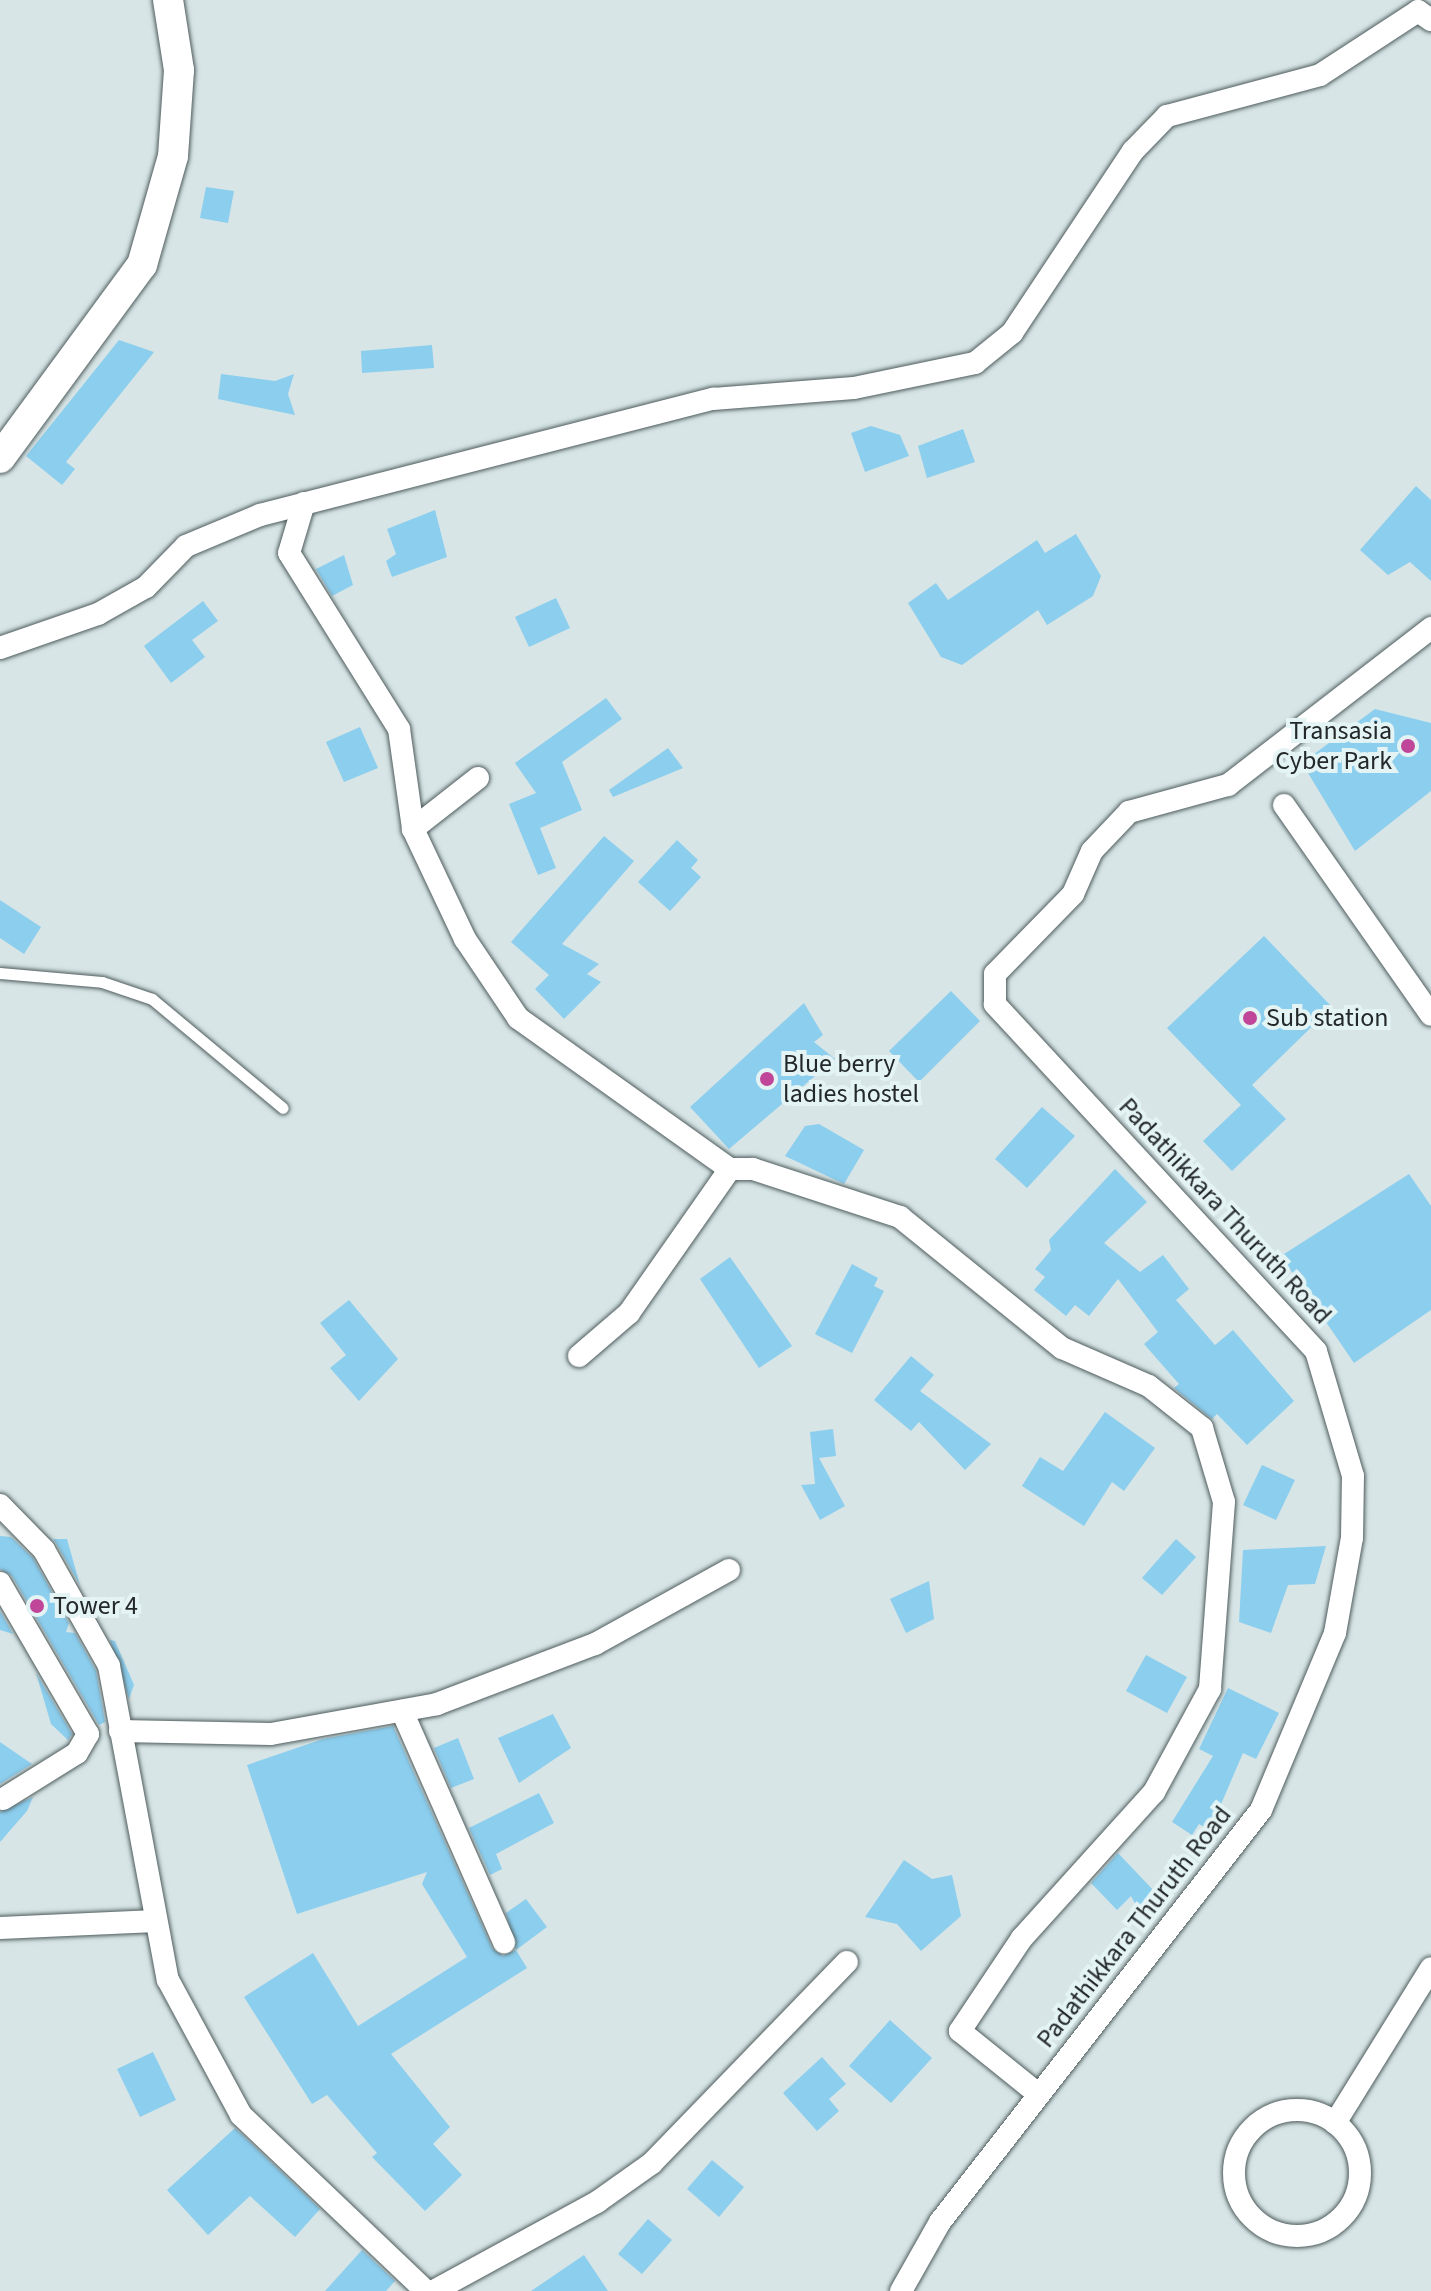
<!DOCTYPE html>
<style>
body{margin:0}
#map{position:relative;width:1431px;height:2291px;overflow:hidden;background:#d7e5e6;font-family:"Source Sans 3",sans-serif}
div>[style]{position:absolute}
.building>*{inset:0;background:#8cceee}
.roads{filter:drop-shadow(0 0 2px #4f5c5d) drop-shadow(0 0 2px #4f5c5d)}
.service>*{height:11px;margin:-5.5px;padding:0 5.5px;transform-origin:5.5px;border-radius:5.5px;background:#fff}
.minor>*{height:22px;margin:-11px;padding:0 11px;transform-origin:11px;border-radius:11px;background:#fff}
.minor>.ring{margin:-11px;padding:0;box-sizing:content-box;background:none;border:22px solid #fff;border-radius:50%}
.secondary>*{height:30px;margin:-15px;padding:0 15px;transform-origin:15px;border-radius:15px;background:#fff}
.dots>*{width:22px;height:22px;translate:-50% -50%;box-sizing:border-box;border:4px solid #e4f3f4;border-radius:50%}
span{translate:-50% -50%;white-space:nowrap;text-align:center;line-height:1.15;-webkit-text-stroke:8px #e4f3f4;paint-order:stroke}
.poi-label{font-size:26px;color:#232829}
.right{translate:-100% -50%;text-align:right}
.left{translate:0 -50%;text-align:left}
.street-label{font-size:26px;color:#232829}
</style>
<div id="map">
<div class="building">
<i style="clip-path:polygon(206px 187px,234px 191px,228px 223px,200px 218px)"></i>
<i style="clip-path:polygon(119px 340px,154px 352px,66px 462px,75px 469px,62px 485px,26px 456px)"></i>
<i style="clip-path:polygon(432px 345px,434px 368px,362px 373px,361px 351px)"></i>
<i style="clip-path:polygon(221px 374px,275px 381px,294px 374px,288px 394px,295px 415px,218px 399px)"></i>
<i style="clip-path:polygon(871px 426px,900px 435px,909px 456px,865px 472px,851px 433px)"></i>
<i style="clip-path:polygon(963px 429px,975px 462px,927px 478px,918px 446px)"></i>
<i style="clip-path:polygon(1416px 486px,1431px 500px,1431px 581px,1410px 562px,1388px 575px,1360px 550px)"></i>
<i style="clip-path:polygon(435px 510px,447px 557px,392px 577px,386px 561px,396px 554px,387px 529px)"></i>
<i style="clip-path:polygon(1076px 534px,1101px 576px,1093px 596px,1047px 625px,1038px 610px,962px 665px,941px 657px,908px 603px,936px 583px,948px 600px,1037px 540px,1045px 553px)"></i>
<i style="clip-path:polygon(344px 555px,353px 585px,332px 596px,316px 569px)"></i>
<i style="clip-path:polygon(556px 598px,570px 628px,529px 647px,515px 617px)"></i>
<i style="clip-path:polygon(203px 601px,218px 621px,192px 640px,205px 657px,171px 683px,144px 646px)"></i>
<i style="clip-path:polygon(606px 698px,622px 719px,562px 762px,582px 810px,540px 828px,556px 868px,538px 875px,509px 804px,536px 793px,515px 763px)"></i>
<i style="clip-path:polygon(1375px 709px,1431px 723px,1431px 791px,1355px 851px,1302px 763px)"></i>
<i style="clip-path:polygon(360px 727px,378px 768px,344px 782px,326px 742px)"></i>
<i style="clip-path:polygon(668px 748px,683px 768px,613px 797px,609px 790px)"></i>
<i style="clip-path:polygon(604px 836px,634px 861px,562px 944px,599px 964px,587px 974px,601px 982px,564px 1019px,535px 989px,549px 975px,511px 942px)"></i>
<i style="clip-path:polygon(677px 840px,698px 860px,691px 868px,701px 877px,670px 911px,638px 882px)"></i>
<i style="clip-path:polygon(0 900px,41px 927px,24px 954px,0 938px)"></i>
<i style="clip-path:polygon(1264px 936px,1332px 1007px,1252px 1085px,1286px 1119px,1232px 1171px,1203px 1141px,1241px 1105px,1167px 1028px)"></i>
<i style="clip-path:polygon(951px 991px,980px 1021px,919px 1082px,889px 1051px)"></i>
<i style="clip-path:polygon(804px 1003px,823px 1035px,814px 1042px,835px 1059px,729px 1149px,690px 1107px)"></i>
<i style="clip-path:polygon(1042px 1107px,1075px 1136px,1027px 1188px,995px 1159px)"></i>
<i style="clip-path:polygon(819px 1124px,864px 1150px,844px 1184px,785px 1156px,805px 1126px)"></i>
<i style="clip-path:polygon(1115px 1169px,1147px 1202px,1104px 1243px,1140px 1272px,1163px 1255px,1189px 1289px,1176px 1300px,1215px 1345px,1233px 1330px,1294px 1401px,1247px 1445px,1217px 1414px,1212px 1419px,1174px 1388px,1179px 1384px,1144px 1344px,1158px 1332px,1118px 1279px,1089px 1316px,1075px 1305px,1066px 1316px,1034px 1290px,1045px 1277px,1035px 1269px,1051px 1250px,1049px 1240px)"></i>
<i style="clip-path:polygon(1409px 1174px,1431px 1206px,1431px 1310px,1354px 1363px,1281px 1256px)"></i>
<i style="clip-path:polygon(730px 1257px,792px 1346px,759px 1368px,700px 1279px)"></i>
<i style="clip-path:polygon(852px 1264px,878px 1278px,874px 1286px,884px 1291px,852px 1353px,815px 1334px)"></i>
<i style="clip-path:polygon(349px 1300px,398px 1359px,359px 1401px,330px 1368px,346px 1355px,320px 1323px)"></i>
<i style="clip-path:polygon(911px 1356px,934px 1375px,920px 1391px,991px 1444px,965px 1470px,919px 1422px,911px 1431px,874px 1400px)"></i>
<i style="clip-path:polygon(1105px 1412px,1155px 1448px,1124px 1491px,1112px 1482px,1084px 1526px,1022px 1486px,1040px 1457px,1063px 1471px)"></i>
<i style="clip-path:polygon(833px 1429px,836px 1456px,819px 1458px,845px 1506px,820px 1520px,801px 1485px,815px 1484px,810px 1432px)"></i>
<i style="clip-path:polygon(1262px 1465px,1295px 1480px,1276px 1520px,1243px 1505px)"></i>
<i style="clip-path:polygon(0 1536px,11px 1537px,33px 1558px,69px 1623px,66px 1632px,75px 1633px,96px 1671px,105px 1722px,99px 1725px,12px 1576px,0 1569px)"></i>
<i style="clip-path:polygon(53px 1539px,67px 1539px,80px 1585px,56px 1543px)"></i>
<i style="clip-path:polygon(1176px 1539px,1196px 1557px,1162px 1595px,1142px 1578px)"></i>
<i style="clip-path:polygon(1326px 1546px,1315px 1584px,1288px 1585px,1271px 1633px,1239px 1622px,1243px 1550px)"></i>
<i style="clip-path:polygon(929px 1581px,934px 1619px,906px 1633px,890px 1599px)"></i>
<i style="clip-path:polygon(0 1611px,13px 1634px,0 1630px)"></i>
<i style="clip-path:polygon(110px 1640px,115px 1641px,134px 1685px,129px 1699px)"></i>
<i style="clip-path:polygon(1146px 1655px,1187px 1677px,1167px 1713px,1126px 1691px)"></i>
<i style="clip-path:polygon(36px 1673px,72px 1734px,68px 1740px,51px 1724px)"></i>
<i style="clip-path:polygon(1228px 1688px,1279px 1713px,1256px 1759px,1243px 1753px,1210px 1830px,1199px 1824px,1192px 1835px,1172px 1822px,1213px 1756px,1199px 1749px)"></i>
<i style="clip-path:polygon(553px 1714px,571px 1748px,519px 1783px,498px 1738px)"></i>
<i style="clip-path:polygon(393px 1726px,492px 1948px,503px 1956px,516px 1950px,506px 1913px,526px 1899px,547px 1927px,516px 1950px,527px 1968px,391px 2054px,450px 2127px,433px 2144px,462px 2175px,425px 2211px,372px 2157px,377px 2153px,327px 2095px,312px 2104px,244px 1997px,313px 1953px,358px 2026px,467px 1957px,422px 1884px,427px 1872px,297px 1914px,247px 1765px,323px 1739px)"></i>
<i style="clip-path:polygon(458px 1738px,474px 1779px,451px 1788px,434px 1748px)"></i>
<i style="clip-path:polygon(0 1742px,32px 1764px,0 1784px)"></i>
<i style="clip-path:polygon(539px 1793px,554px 1823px,496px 1854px,502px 1869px,490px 1875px,469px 1828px)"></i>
<i style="clip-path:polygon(33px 1797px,27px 1811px,0 1842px,0 1812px)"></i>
<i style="clip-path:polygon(1118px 1853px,1155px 1892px,1138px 1909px,1131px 1896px,1117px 1910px,1091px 1883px)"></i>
<i style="clip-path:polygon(904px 1860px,932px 1879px,952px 1875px,961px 1916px,921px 1951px,897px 1924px,865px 1917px)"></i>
<i style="clip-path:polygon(890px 2020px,932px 2058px,891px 2103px,849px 2066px)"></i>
<i style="clip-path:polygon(153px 2052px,176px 2100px,140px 2117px,117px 2069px)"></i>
<i style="clip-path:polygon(822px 2057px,846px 2084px,829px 2099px,839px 2111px,817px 2131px,783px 2093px)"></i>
<i style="clip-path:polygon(235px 2128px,320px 2209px,295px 2237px,250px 2196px,208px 2235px,167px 2190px)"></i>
<i style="clip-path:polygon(712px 2160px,744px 2187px,719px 2217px,687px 2189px)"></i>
<i style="clip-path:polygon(648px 2219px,672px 2240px,642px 2274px,618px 2254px)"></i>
<i style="clip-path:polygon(362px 2250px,395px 2281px,386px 2291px,325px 2291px)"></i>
<i style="clip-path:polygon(584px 2255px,608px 2291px,531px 2291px)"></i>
</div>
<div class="roads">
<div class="service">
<i style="left:0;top:973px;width:102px;rotate:5deg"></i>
<i style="left:102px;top:982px;width:53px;rotate:18.8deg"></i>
<i style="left:152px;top:999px;width:170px;rotate:39.8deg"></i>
</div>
<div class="minor">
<i style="left:304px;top:503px;width:52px;rotate:106.7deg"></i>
<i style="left:289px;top:553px;width:208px;rotate:58deg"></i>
<i style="left:399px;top:729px;width:101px;rotate:82deg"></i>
<i style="left:0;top:648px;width:104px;rotate:-19.1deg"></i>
<i style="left:98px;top:614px;width:55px;rotate:-29.4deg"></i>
<i style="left:146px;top:587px;width:57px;rotate:-45.7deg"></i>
<i style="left:186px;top:546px;width:80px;rotate:-22.7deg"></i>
<i style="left:260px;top:515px;width:468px;rotate:-14.4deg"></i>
<i style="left:713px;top:399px;width:141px;rotate:-4.5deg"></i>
<i style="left:854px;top:388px;width:124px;rotate:-11.7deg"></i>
<i style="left:975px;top:363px;width:48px;rotate:-39deg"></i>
<i style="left:1012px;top:333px;width:219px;rotate:-56.4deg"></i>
<i style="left:1133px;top:151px;width:49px;rotate:-45.8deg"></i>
<i style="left:1167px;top:116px;width:158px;rotate:-15deg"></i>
<i style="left:1320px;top:75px;width:117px;rotate:-33.1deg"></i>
<i style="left:1418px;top:11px;width:16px;rotate:35deg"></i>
<i style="left:478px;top:778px;width:83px;rotate:141.9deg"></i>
<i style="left:413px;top:829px;width:122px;rotate:64.7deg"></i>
<i style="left:465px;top:939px;width:95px;rotate:56.1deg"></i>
<i style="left:518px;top:1018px;width:260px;rotate:35.5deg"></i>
<i style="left:730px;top:1169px;width:23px"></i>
<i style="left:753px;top:1169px;width:155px;rotate:18.1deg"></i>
<i style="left:900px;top:1217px;width:208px;rotate:39deg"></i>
<i style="left:1062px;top:1348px;width:95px;rotate:23.6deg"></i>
<i style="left:1149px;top:1386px;width:68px;rotate:38.4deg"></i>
<i style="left:1202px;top:1428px;width:77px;rotate:73.4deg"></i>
<i style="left:1224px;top:1502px;width:188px;rotate:94.3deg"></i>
<i style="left:1210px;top:1689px;width:117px;rotate:118.5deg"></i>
<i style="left:1154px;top:1792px;width:197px;rotate:132.1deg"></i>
<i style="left:1022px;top:1938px;width:112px;rotate:123.7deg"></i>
<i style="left:960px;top:2031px;width:100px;rotate:38.9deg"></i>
<i style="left:1284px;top:805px;width:256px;rotate:55deg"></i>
<i style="left:579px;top:1356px;width:66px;rotate:-40.7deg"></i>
<i style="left:629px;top:1313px;width:176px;rotate:-55deg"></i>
<i style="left:0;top:1505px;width:63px;rotate:45.6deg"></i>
<i style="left:44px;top:1550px;width:133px;rotate:60.7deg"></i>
<i style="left:109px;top:1666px;width:319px;rotate:79.4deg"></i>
<i style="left:168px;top:1980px;width:153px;rotate:61.6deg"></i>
<i style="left:241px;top:2115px;width:255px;rotate:43.6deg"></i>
<i style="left:0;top:1583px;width:175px;rotate:59.8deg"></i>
<i style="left:88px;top:1734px;width:22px;rotate:120deg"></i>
<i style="left:77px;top:1753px;width:87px;rotate:148.1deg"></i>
<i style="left:402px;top:1711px;width:253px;rotate:66.2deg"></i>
<i style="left:120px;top:1731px;width:151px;rotate:1.1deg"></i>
<i style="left:271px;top:1734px;width:169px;rotate:-10.2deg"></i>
<i style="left:437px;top:1704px;width:169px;rotate:-20.8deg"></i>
<i style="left:595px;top:1644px;width:153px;rotate:-28.9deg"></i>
<i style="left:0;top:1928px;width:156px;rotate:-2.6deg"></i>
<i class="ring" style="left:1234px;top:2110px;width:104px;height:104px"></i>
<i style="left:1335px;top:2123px;width:182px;rotate:-58.2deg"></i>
<i style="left:434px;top:2291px;width:186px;rotate:-28.6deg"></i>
<i style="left:597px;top:2202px;width:67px;rotate:-35.3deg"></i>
<i style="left:652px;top:2163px;width:280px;rotate:-45.9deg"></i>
<i style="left:901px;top:2291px;width:79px;rotate:-60.5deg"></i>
<i style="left:940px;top:2222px;width:522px;rotate:-52.08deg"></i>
<i style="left:1261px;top:1810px;width:192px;rotate:-67.3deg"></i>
<i style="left:1335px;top:1633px;width:97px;rotate:-79.9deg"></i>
<i style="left:1352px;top:1538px;width:62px;rotate:-89.1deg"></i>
<i style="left:1353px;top:1476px;width:130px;rotate:-106.5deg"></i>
<i style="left:1316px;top:1351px;width:473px;rotate:-132.8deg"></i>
<i style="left:995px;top:1004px;width:30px;rotate:-90deg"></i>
<i style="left:995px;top:974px;width:112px;rotate:-45.7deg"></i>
<i style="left:1073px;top:894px;width:47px;rotate:-66.2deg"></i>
<i style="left:1092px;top:851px;width:54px;rotate:-46.5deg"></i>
<i style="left:1129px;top:812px;width:103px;rotate:-15.3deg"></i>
<i style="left:1228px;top:785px;width:257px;rotate:-37.7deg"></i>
</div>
<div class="secondary">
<i style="left:0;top:458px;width:240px;rotate:-53.7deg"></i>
<i style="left:142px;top:265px;width:113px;rotate:-74.1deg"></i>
<i style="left:173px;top:156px;width:86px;rotate:-86deg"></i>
<i style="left:179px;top:70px;width:71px;rotate:-98.9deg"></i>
</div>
</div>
<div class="dots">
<i style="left:1408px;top:746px;background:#bf4699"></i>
<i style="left:1250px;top:1018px;background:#bf4699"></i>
<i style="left:767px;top:1079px;background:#bf4699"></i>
<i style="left:37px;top:1606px;background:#bf4699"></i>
</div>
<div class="poi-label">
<span class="right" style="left:1392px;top:746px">Transasia<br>Cyber Park</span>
<span class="left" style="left:1266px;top:1018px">Sub station</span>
<span class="left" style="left:783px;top:1079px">Blue berry<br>ladies hostel</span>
<span class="left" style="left:53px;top:1606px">Tower 4</span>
</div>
<div class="street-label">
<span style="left:1225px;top:1211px;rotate:47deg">Padathikkara Thuruth Road</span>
<span style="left:1134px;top:1927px;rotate:-52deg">Padathikkara Thuruth Road</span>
</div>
</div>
